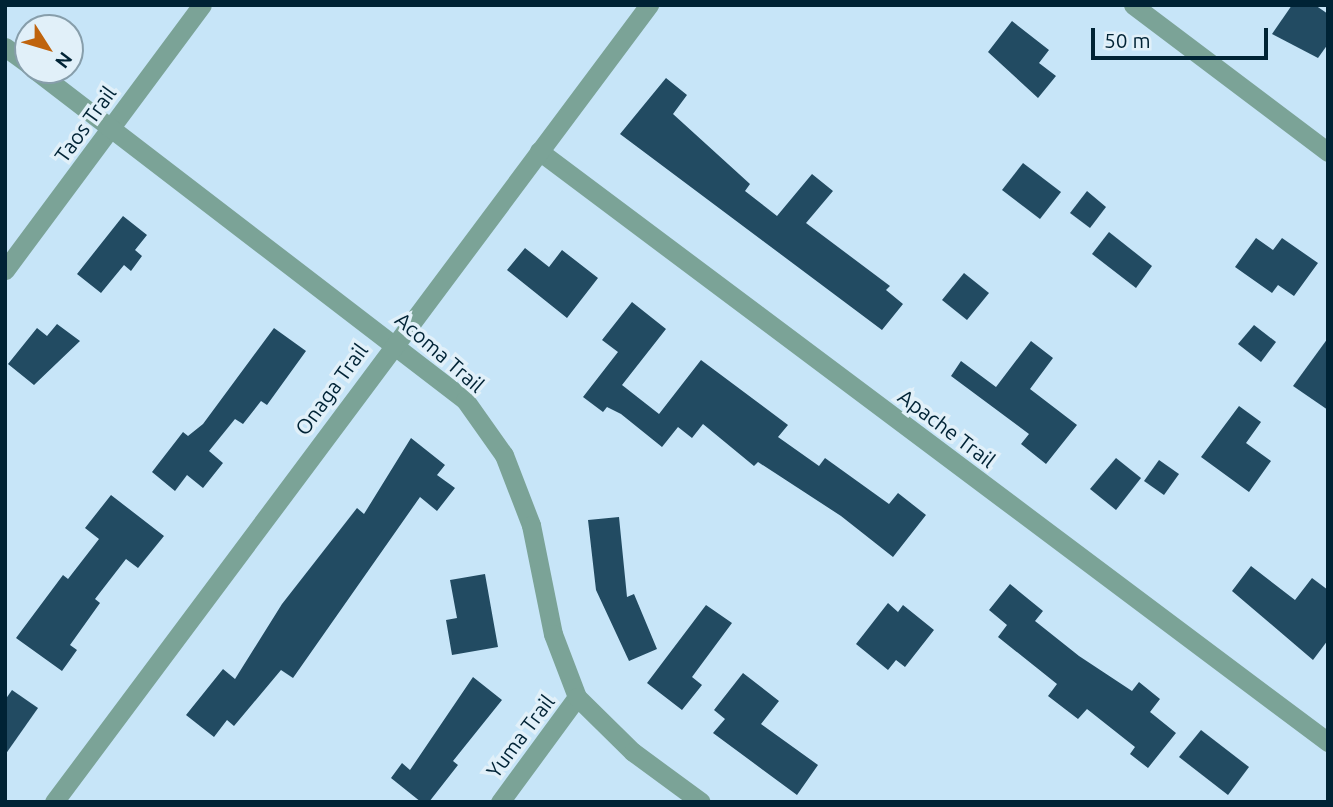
<!DOCTYPE html>
<style>
body{margin:0}
#map{position:relative;width:1333px;height:807px;overflow:hidden;background:#c7e5f8;font-family:Ubuntu,sans-serif}
div>[style]{position:absolute}
.building>*{inset:0;background:#224b62}
.minor>*{height:19px;margin:-9.5px;padding:0 9.5px;transform-origin:9.5px;border-radius:9.5px;background:#7ba397}
.tertiary>*{height:19px;margin:-9.5px;padding:0 9.5px;transform-origin:9.5px;border-radius:9.5px;background:#7ba397}
span{translate:-50% -50%;white-space:nowrap;text-align:center;line-height:1.15;-webkit-text-stroke:7px #e1f0f9;paint-order:stroke}
.street-label{font-size:21px;color:#002335}
.frame{position:absolute;inset:0;border:7px solid #002335;pointer-events:none}
.north{position:absolute;left:14px;top:14px;width:70px;height:70px;box-sizing:border-box;background:#e1f0f9;border:2px solid #879eab;border-radius:50%;rotate:127deg;font-size:19px;font-weight:700;line-height:28px;text-align:center;color:#002335}
.north::after{content:'';display:block;margin:auto;width:24px;height:32px;background:#bf640e;clip-path:polygon(50% 0,100% 100%,50% 72%,0 100%)}
.scale{position:absolute;left:1091px;top:28px;width:177px;height:32px;box-sizing:border-box;border:4px solid #002335;border-top:0;padding-left:9px;font-size:21px;line-height:24px;white-space:nowrap;color:#002335;-webkit-text-stroke:5px #e1f0f9;paint-order:stroke}
</style>
<div id="map">
<div class="building">
<i style="clip-path:polygon(1292px 5px,1315px 5px,1328px 14px,1328px 44px,1318px 58px,1272px 34px)"></i>
<i style="clip-path:polygon(1012px 21px,1049px 50px,1039px 63px,1056px 76px,1038px 98px,988px 52px)"></i>
<i style="clip-path:polygon(666px 78px,687px 95px,673px 114px,750px 184px,745px 191px,777px 216px,812px 174px,833px 191px,806px 223px,890px 286px,886px 290px,903px 304px,882px 330px,620px 134px)"></i>
<i style="clip-path:polygon(1023px 163px,1061px 192px,1040px 219px,1002px 190px)"></i>
<i style="clip-path:polygon(1087px 191px,1106px 207px,1090px 228px,1070px 213px)"></i>
<i style="clip-path:polygon(123px 216px,147px 235px,135px 250px,142px 256px,131px 271px,124px 265px,101px 293px,77px 274px)"></i>
<i style="clip-path:polygon(1109px 232px,1152px 266px,1136px 288px,1092px 254px)"></i>
<i style="clip-path:polygon(1256px 238px,1273px 250px,1282px 238px,1318px 263px,1294px 296px,1278px 285px,1272px 293px,1235px 267px)"></i>
<i style="clip-path:polygon(525px 248px,549px 267px,562px 250px,598px 278px,567px 318px,507px 270px)"></i>
<i style="clip-path:polygon(964px 273px,989px 293px,967px 320px,942px 300px)"></i>
<i style="clip-path:polygon(632px 302px,666px 329px,622px 385px,659px 414px,701px 360px,788px 425px,778px 437px,819px 466px,825px 458px,889px 504px,898px 493px,926px 515px,893px 557px,841px 516px,758px 462px,754px 466px,703px 424px,692px 438px,678px 427px,662px 447px,621px 414px,607px 407px,603px 412px,583px 397px,618px 352px,602px 340px)"></i>
<i style="clip-path:polygon(57px 324px,80px 341px,34px 385px,8px 364px,37px 328px,47px 336px)"></i>
<i style="clip-path:polygon(1254px 325px,1276px 342px,1261px 362px,1238px 344px)"></i>
<i style="clip-path:polygon(274px 328px,306px 351px,267px 405px,261px 401px,243px 424px,235px 419px,209px 451px,223px 463px,203px 488px,187px 475px,175px 491px,152px 472px,183px 432px,188px 436px,203px 424px)"></i>
<i style="clip-path:polygon(1328px 338px,1328px 410px,1293px 386px)"></i>
<i style="clip-path:polygon(1031px 341px,1053px 358px,1030px 389px,1077px 425px,1046px 464px,1021px 444px,1029px 434px,951px 376px,961px 361px,996px 387px)"></i>
<i style="clip-path:polygon(1239px 406px,1261px 422px,1246px 443px,1271px 461px,1249px 492px,1201px 457px)"></i>
<i style="clip-path:polygon(411px 438px,445px 465px,437px 475px,455px 488px,437px 511px,420px 497px,293px 678px,281px 670px,234px 726px,227px 720px,214px 737px,186px 715px,223px 669px,235px 679px,282px 604px,357px 508px,364px 514px)"></i>
<i style="clip-path:polygon(1116px 458px,1141px 478px,1116px 510px,1090px 489px)"></i>
<i style="clip-path:polygon(1159px 460px,1179px 474px,1164px 495px,1144px 481px)"></i>
<i style="clip-path:polygon(111px 495px,164px 536px,138px 568px,126px 559px,95px 599px,100px 603px,70px 645px,77px 650px,62px 671px,16px 638px,63px 575px,68px 579px,99px 539px,85px 528px)"></i>
<i style="clip-path:polygon(619px 517px,627px 597px,634px 594px,657px 649px,629px 661px,596px 590px,588px 520px)"></i>
<i style="clip-path:polygon(1251px 566px,1295px 600px,1312px 578px,1328px 590px,1328px 640px,1313px 660px,1232px 591px)"></i>
<i style="clip-path:polygon(485px 574px,498px 647px,452px 655px,446px 620px,457px 618px,450px 580px)"></i>
<i style="clip-path:polygon(1010px 584px,1043px 611px,1035px 621px,1079px 656px,1132px 691px,1139px 682px,1160px 699px,1150px 712px,1176px 733px,1148px 768px,1130px 754px,1135px 747px,1087px 709px,1078px 719px,1048px 696px,1057px 684px,998px 637px,1007px 625px,989px 610px)"></i>
<i style="clip-path:polygon(888px 603px,898px 612px,903px 605px,934px 630px,905px 667px,896px 660px,888px 670px,856px 644px)"></i>
<i style="clip-path:polygon(706px 605px,732px 623px,692px 677px,702px 685px,682px 710px,647px 683px)"></i>
<i style="clip-path:polygon(743px 673px,779px 701px,761px 724px,818px 765px,797px 795px,713px 733px,725px 719px,714px 710px)"></i>
<i style="clip-path:polygon(473px 677px,502px 700px,453px 761px,458px 765px,429px 802px,421px 802px,391px 778px,402px 763px,410px 770px)"></i>
<i style="clip-path:polygon(12px 690px,38px 708px,5px 755px,5px 700px)"></i>
<i style="clip-path:polygon(1201px 730px,1249px 767px,1228px 795px,1179px 757px)"></i>
</div>
<div class="minor">
<i style="left:1133px;top:5px;width:244px;rotate:37deg"></i>
<i style="left:539px;top:151px;width:986px;rotate:36.84deg"></i>
<i style="left:5px;top:270px;width:330px;rotate:-53.4deg"></i>
<i style="left:500px;top:802px;width:130px;rotate:-53.7deg"></i>
</div>
<div class="tertiary">
<i style="left:5px;top:47px;width:29px;rotate:36deg"></i>
<i style="left:35px;top:70px;width:542px;rotate:37.5deg"></i>
<i style="left:465px;top:400px;width:67px;rotate:54.7deg"></i>
<i style="left:504px;top:455px;width:75px;rotate:68.9deg"></i>
<i style="left:531px;top:525px;width:111px;rotate:78.6deg"></i>
<i style="left:553px;top:634px;width:67px;rotate:69.1deg"></i>
<i style="left:577px;top:697px;width:78px;rotate:44.5deg"></i>
<i style="left:633px;top:752px;width:84px;rotate:36.3deg"></i>
<i style="left:54px;top:802px;width:995px;rotate:-53.26deg"></i>
</div>
<div class="street-label">
<span style="left:85px;top:124px;rotate:-54deg">Taos Trail</span>
<span style="left:440px;top:352px;rotate:41deg">Acoma Trail</span>
<span style="left:331px;top:389px;rotate:-54deg">Onaga Trail</span>
<span style="left:947px;top:428px;rotate:37deg">Apache Trail</span>
<span style="left:520px;top:736px;rotate:-53deg">Yuma Trail</span>
</div>
<div class="frame"></div>
<div class="north">N</div>
<div class="scale">50 m</div>
</div>
